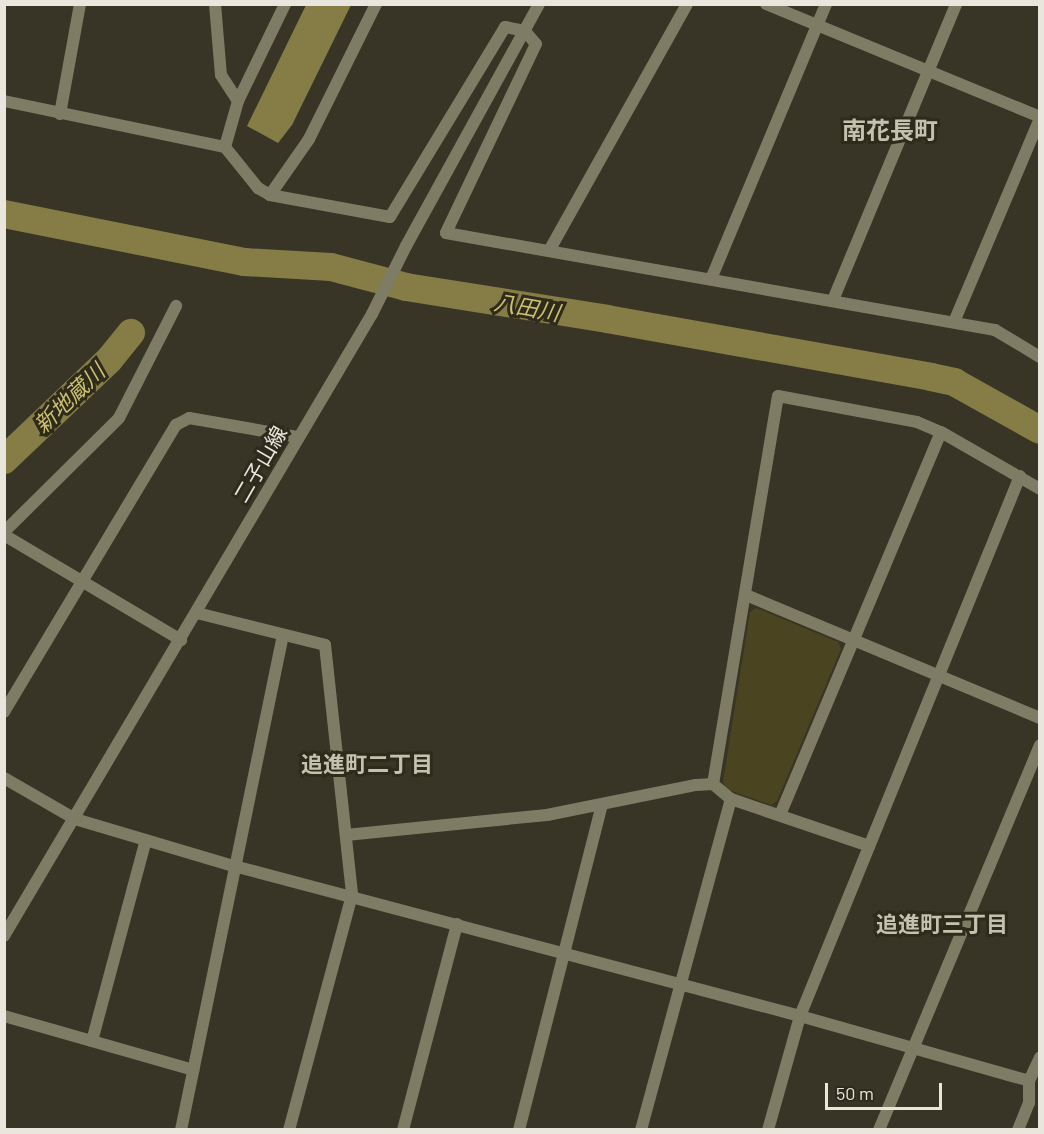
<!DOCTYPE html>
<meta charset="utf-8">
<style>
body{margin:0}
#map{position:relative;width:1044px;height:1134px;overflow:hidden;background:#383526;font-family:Barlow,"Noto Sans JP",sans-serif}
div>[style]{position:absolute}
.green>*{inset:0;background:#4b4420}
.water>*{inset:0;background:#857c46}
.river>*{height:28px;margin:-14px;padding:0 14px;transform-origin:14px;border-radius:14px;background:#857c46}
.minor>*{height:12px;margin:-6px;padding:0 6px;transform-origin:6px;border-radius:6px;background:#7f7c65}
.tertiary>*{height:12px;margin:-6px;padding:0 6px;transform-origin:6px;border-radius:6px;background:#7f7c65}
span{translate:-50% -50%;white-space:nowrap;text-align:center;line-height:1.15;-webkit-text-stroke:6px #2e2b1d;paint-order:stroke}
.street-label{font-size:21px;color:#e8e6dd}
.water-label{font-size:22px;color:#cec06e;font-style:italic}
.neighbourhood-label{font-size:22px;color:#c4c1af;font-weight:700}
.quarter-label{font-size:24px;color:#c4c1af;font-weight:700}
.frame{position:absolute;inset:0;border:6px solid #e8e6dd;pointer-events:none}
.scale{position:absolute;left:825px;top:1083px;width:117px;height:27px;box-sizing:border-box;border:3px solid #e8e6dd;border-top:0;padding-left:8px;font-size:18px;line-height:21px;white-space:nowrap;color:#e8e6dd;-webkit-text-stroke:4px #2e2b1d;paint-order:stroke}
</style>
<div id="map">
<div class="green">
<i style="clip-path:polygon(756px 608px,838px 642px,841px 649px,777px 801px,771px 805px,726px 789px,723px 782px,750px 612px)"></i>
</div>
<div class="water">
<i style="clip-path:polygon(306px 5px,351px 5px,292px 125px,278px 143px,247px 126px)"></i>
</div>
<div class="river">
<i style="left:4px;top:214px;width:245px;rotate:11.3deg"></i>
<i style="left:244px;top:262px;width:87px;rotate:3.3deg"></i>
<i style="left:331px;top:267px;width:78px;rotate:14.9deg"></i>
<i style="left:406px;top:287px;width:204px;rotate:9deg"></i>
<i style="left:607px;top:319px;width:329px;rotate:10.1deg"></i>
<i style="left:931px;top:377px;width:24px;rotate:12deg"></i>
<i style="left:954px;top:382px;width:98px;rotate:29.2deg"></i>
<i style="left:4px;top:460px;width:145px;rotate:-43.6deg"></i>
<i style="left:109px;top:360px;width:35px;rotate:-51deg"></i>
</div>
<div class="minor">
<i style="left:215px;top:4px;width:71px;rotate:85.2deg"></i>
<i style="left:221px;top:75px;width:31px;rotate:57deg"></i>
<i style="left:766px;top:4px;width:296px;rotate:22.4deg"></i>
<i style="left:4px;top:101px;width:226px;rotate:11.8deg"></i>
<i style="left:225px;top:147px;width:48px;rotate:-74.2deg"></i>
<i style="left:238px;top:101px;width:108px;rotate:-64.1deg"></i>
<i style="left:60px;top:114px;width:112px;rotate:-79.7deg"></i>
<i style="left:225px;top:147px;width:53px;rotate:51.2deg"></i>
<i style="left:258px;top:188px;width:14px;rotate:30deg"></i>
<i style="left:270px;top:195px;width:122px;rotate:10.4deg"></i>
<i style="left:390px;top:217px;width:222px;rotate:-58.8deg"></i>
<i style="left:505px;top:27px;width:20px;rotate:11deg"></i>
<i style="left:525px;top:31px;width:17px;rotate:50deg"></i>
<i style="left:536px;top:44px;width:209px;rotate:115.5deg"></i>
<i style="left:446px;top:233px;width:558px;rotate:10.02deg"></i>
<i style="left:995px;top:330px;width:52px;rotate:31deg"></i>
<i style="left:270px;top:195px;width:68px;rotate:-55.1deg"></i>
<i style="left:309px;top:139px;width:151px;rotate:-63.6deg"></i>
<i style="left:549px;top:251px;width:283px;rotate:-60.8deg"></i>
<i style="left:711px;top:279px;width:298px;rotate:-67.3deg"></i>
<i style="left:833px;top:300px;width:321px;rotate:-67.4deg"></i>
<i style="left:954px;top:322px;width:221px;rotate:-67.1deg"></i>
<i style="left:4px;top:532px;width:162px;rotate:-44.7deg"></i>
<i style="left:119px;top:418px;width:126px;rotate:-63deg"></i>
<i style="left:4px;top:535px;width:206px;rotate:30.7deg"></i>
<i style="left:746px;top:595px;width:319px;rotate:22.7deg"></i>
<i style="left:197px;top:613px;width:132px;rotate:14deg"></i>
<i style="left:325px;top:645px;width:251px;rotate:83.8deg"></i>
<i style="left:352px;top:895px;width:243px;rotate:105deg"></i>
<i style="left:4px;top:712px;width:335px;rotate:-59.1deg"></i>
<i style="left:176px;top:425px;width:15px;rotate:-28deg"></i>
<i style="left:189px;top:418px;width:111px;rotate:9.9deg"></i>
<i style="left:4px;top:778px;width:82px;rotate:30deg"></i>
<i style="left:75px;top:819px;width:166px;rotate:16.5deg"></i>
<i style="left:234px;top:866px;width:586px;rotate:14.84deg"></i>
<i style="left:800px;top:1016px;width:238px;rotate:15.8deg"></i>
<i style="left:713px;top:784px;width:23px;rotate:40deg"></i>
<i style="left:731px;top:799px;width:146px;rotate:18.8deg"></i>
<i style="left:780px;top:815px;width:415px;rotate:-67.2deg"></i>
<i style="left:346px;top:835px;width:202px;rotate:-5.7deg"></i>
<i style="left:547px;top:815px;width:152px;rotate:-11.4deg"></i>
<i style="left:696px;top:785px;width:17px;rotate:-3deg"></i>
<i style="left:713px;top:784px;width:393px;rotate:-80.5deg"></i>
<i style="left:778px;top:396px;width:141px;rotate:10.6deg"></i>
<i style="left:917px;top:422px;width:26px;rotate:23deg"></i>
<i style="left:941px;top:432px;width:114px;rotate:29.9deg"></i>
<i style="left:4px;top:1016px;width:197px;rotate:15.9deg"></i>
<i style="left:92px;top:1041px;width:208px;rotate:-75deg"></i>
<i style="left:181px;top:1130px;width:505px;rotate:-78.36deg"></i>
<i style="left:403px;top:1130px;width:213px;rotate:-75.3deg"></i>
<i style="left:519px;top:1130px;width:335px;rotate:-75.7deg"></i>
<i style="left:641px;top:1130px;width:343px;rotate:-74.8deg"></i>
<i style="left:768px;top:1130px;width:118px;rotate:-74.3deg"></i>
<i style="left:800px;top:1016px;width:583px;rotate:-67.83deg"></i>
<i style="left:879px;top:1130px;width:417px;rotate:-67.3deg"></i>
<i style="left:1018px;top:1130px;width:29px;rotate:-68deg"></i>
<i style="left:1029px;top:1103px;width:22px;rotate:-90deg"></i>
<i style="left:1029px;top:1081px;width:26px;rotate:-65deg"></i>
</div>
<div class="tertiary">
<i style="left:4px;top:936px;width:723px;rotate:-59.39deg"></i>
<i style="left:372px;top:314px;width:76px;rotate:-63.4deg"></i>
<i style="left:406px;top:246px;width:276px;rotate:-61.2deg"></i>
</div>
<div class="street-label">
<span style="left:260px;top:464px;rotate:-60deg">二子山線</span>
</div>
<div class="water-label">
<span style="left:527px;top:307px;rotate:10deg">八田川</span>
<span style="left:69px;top:398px;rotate:-44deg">新地蔵川</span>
</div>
<div class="neighbourhood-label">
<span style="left:367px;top:764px">追進町二丁目</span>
<span style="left:942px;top:924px">追進町三丁目</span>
</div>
<div class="quarter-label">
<span style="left:890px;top:130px">南花長町</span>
</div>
<div class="frame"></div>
<div class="scale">50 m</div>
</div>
